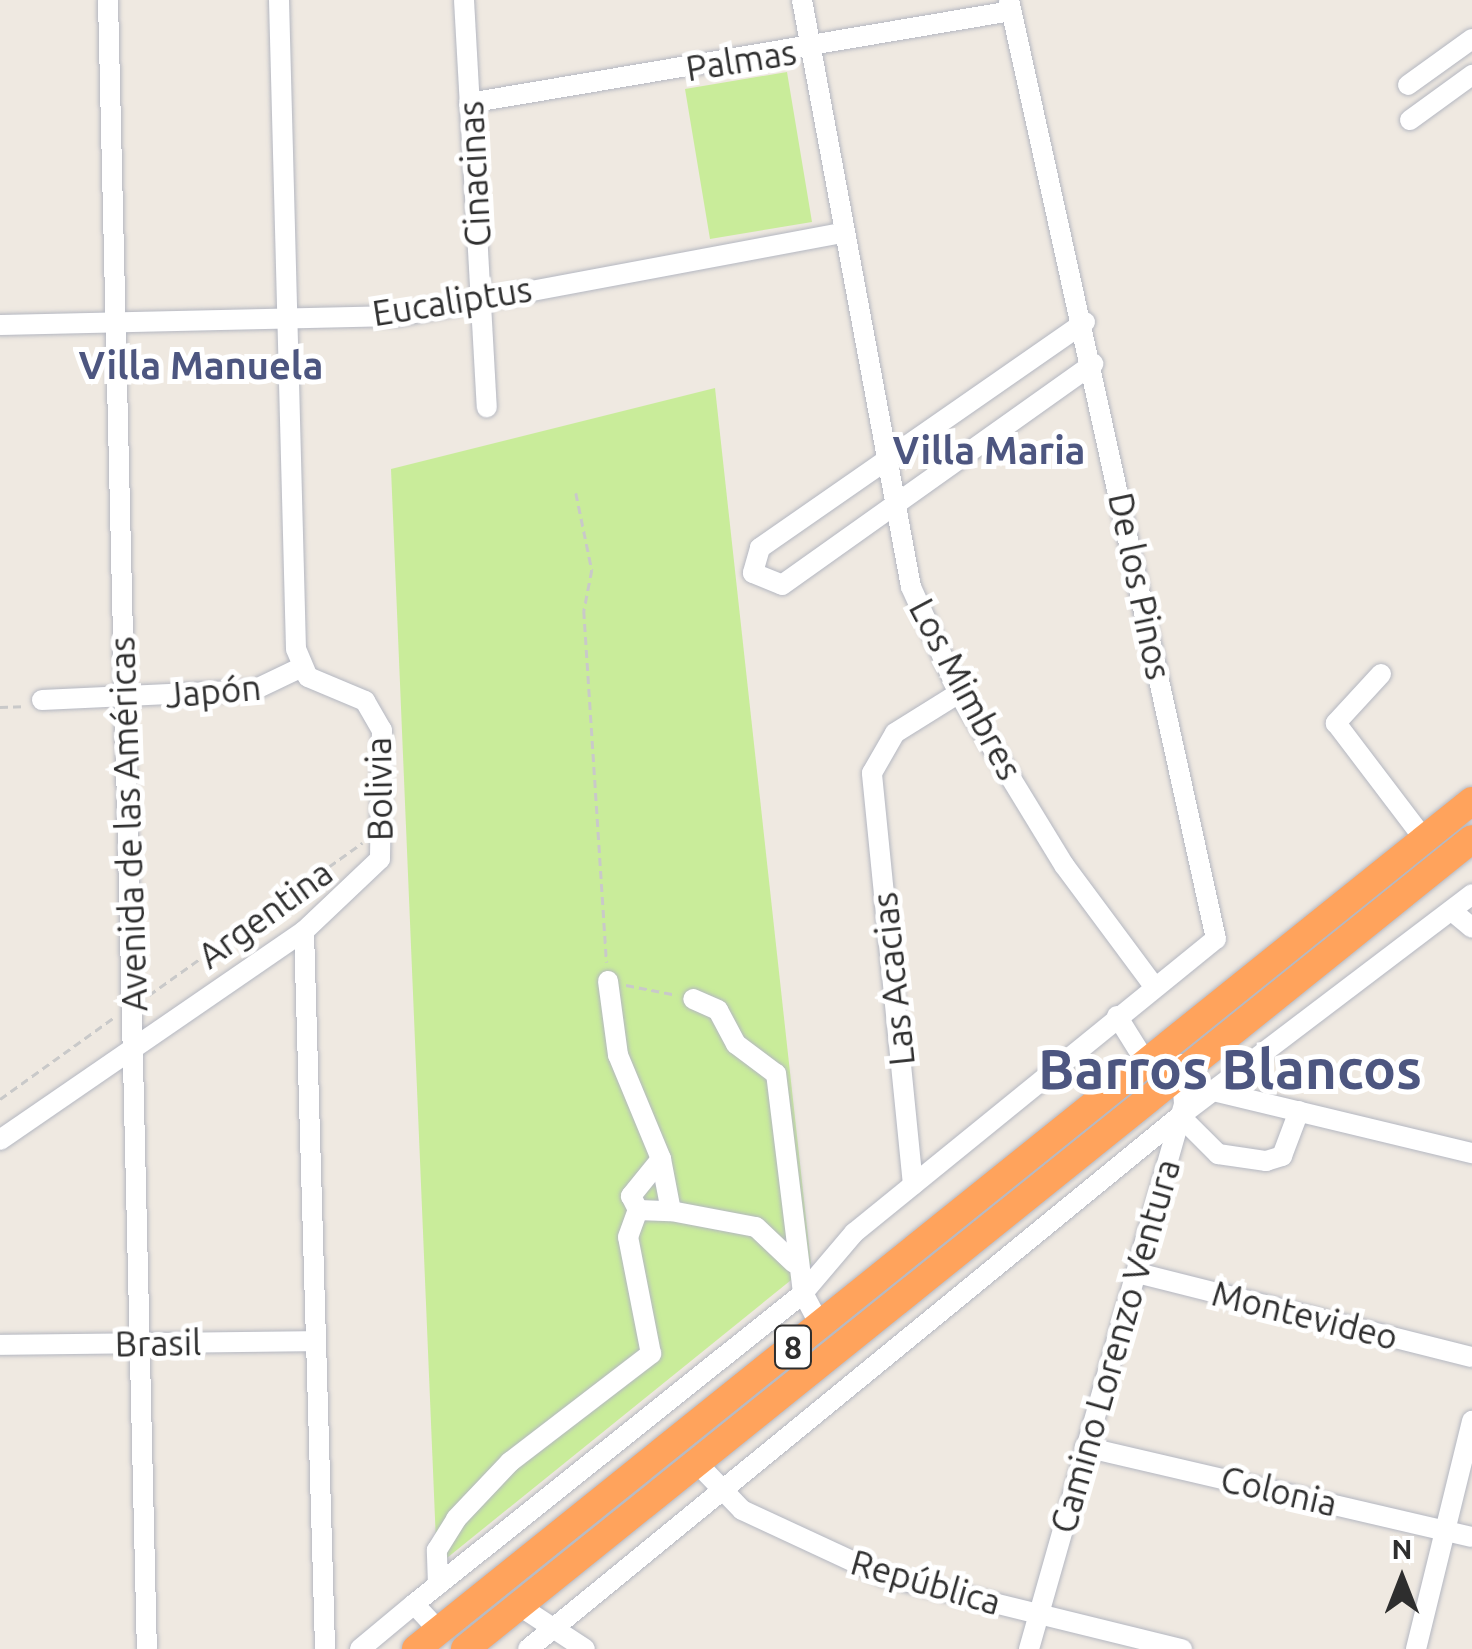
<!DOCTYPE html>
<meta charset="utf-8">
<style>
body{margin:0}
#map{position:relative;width:1472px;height:1649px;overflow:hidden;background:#efe9e1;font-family:Ubuntu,sans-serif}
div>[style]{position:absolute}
.pitch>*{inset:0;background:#c9ec9a}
.path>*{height:2.5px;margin-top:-1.25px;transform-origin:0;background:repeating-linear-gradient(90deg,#c9c9c9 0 8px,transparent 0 13px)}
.roads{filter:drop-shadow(0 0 2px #b4b7c1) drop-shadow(0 0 2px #b4b7c1)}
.minor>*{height:20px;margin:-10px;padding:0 10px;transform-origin:10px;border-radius:10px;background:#fff}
.highway>*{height:28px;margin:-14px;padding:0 14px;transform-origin:14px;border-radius:14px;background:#ffa35c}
span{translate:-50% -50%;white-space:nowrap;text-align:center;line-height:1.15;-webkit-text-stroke:10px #fff;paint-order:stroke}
.shield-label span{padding:2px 8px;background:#fff;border:2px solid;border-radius:8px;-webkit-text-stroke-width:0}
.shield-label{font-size:32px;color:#2e2e2e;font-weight:700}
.street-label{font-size:35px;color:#2e2e2e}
.neighbourhood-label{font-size:38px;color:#4d5680;font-weight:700}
.town-label{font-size:55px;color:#4d5680;font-weight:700}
.north{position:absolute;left:1352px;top:1529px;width:100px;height:100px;-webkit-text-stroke:8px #fff;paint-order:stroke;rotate:0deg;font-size:28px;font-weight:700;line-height:40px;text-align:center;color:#2e2e2e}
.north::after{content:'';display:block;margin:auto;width:35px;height:45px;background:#2e2e2e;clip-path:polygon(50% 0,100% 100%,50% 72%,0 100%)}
</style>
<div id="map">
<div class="pitch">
<i style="clip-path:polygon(787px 72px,812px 222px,710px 239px,685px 89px)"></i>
<i style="clip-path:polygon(715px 388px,811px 1264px,437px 1566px,391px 469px)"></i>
</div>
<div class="path">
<i style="left:576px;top:493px;width:79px;rotate:78.3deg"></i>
<i style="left:592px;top:570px;width:42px;rotate:101deg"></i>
<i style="left:584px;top:611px;width:352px;rotate:86.3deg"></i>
<i style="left:0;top:707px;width:23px;rotate:-2deg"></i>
<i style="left:626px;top:985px;width:52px;rotate:11.1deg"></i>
<i style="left:149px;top:995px;width:262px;rotate:-35.5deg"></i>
<i style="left:0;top:1099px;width:139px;rotate:-35.6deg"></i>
</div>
<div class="roads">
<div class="minor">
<i style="left:108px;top:0;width:1649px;rotate:88.65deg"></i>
<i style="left:279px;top:0;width:649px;rotate:88.5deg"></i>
<i style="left:296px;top:649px;width:30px;rotate:67deg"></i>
<i style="left:308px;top:677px;width:62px;rotate:22.8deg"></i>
<i style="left:365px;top:701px;width:34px;rotate:60deg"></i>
<i style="left:382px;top:730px;width:129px;rotate:90.9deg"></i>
<i style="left:380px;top:859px;width:105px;rotate:136.5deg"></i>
<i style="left:304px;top:931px;width:718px;rotate:88.32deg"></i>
<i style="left:464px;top:0;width:408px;rotate:86.8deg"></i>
<i style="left:802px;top:0;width:597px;rotate:79.48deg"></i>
<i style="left:911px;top:587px;width:116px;rotate:65.6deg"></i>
<i style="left:959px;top:693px;width:202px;rotate:58.6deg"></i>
<i style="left:1064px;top:865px;width:151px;rotate:53.4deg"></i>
<i style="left:1408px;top:85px;width:79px;rotate:-35.7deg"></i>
<i style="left:469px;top:103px;width:550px;rotate:-9.63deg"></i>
<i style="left:1410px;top:120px;width:77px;rotate:-36deg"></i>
<i style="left:1085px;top:322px;width:396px;rotate:145.2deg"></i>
<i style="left:760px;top:548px;width:26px;rotate:106deg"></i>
<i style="left:753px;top:573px;width:31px;rotate:22deg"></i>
<i style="left:782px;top:585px;width:382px;rotate:-35.4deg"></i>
<i style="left:0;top:325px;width:398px;rotate:-1.3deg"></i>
<i style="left:398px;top:316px;width:450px;rotate:-10.6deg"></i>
<i style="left:1381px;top:674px;width:67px;rotate:132.6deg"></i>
<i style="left:1336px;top:723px;width:146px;rotate:52.8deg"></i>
<i style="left:42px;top:700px;width:212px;rotate:-2.7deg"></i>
<i style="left:254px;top:690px;width:51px;rotate:-25.6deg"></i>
<i style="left:1452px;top:911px;width:26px;rotate:40deg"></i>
<i style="left:608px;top:981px;width:75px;rotate:82.3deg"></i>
<i style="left:618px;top:1055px;width:113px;rotate:67.5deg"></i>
<i style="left:661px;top:1159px;width:53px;rotate:79.1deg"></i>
<i style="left:671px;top:1211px;width:86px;rotate:10.7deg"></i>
<i style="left:756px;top:1227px;width:52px;rotate:43.5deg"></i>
<i style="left:1117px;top:1016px;width:57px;rotate:58deg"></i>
<i style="left:1205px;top:1089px;width:275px;rotate:13.5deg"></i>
<i style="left:1180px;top:1116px;width:54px;rotate:45deg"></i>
<i style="left:1218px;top:1154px;width:49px;rotate:8.3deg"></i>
<i style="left:1266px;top:1161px;width:17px;rotate:-17deg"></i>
<i style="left:1282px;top:1156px;width:48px;rotate:-69.3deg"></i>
<i style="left:0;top:1140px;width:369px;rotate:-34.5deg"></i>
<i style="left:661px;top:1159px;width:48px;rotate:129deg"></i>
<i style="left:631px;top:1196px;width:16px;rotate:63deg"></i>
<i style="left:638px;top:1210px;width:33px;rotate:2deg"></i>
<i style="left:913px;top:1185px;width:414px;rotate:-95.7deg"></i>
<i style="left:872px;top:773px;width:46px;rotate:-60.1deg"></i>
<i style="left:895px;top:733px;width:75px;rotate:-32deg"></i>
<i style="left:1137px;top:1273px;width:345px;rotate:14.1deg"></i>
<i style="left:820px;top:1325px;width:36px;rotate:-118deg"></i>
<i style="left:803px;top:1293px;width:79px;rotate:-49.6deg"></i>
<i style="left:854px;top:1233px;width:466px;rotate:-39.1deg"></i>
<i style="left:1216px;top:939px;width:962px;rotate:-102.43deg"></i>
<i style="left:0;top:1345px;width:316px;rotate:-0.7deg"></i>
<i style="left:1085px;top:1447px;width:397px;rotate:13.1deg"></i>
<i style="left:696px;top:1462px;width:66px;rotate:46.2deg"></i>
<i style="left:742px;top:1510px;width:157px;rotate:24.9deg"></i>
<i style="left:884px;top:1576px;width:307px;rotate:13.8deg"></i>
<i style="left:438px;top:1585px;width:35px;rotate:-92deg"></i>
<i style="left:437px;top:1550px;width:36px;rotate:-58deg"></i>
<i style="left:456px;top:1519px;width:79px;rotate:-46.5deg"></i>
<i style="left:510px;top:1462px;width:178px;rotate:-37.5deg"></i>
<i style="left:651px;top:1354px;width:119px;rotate:-101.1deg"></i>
<i style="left:628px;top:1237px;width:29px;rotate:-70deg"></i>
<i style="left:414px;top:1604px;width:498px;rotate:-38.6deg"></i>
<i style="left:803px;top:1293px;width:221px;rotate:-97deg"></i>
<i style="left:776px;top:1074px;width:50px;rotate:-143.1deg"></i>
<i style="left:736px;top:1044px;width:38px;rotate:-118deg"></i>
<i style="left:718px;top:1010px;width:27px;rotate:-156deg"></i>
<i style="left:518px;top:1605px;width:80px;rotate:33.3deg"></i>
<i style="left:360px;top:1649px;width:70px;rotate:-39.8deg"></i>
<i style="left:414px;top:1604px;width:37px;rotate:47deg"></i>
<i style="left:528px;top:1649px;width:842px;rotate:-39.27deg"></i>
<i style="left:1180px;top:1116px;width:367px;rotate:-37.2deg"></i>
<i style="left:1029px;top:1649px;width:567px;rotate:-74.12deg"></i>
<i style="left:1184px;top:1104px;width:40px;rotate:-94.3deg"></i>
<i style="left:1416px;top:1649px;width:235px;rotate:-76.2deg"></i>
</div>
<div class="highway">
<i style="left:416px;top:1649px;width:1354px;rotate:-38.77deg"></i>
<i style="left:465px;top:1649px;width:1292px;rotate:-38.81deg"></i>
</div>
</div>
<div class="shield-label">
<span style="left:793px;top:1347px">8</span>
</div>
<div class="street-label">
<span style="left:741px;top:60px;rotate:-9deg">Palmas</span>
<span style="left:474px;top:174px;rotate:-93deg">Cinacinas</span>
<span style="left:452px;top:301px;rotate:-9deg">Eucaliptus</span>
<span style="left:1140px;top:586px;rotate:78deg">De los Pinos</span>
<span style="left:966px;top:689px;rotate:62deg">Los Mimbres</span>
<span style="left:213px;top:691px;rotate:-5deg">Japón</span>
<span style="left:379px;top:789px;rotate:-91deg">Bolivia</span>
<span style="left:128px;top:824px;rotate:-92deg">Avenida de las Américas</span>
<span style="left:265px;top:914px;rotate:-36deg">Argentina</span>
<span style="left:893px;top:979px;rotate:-96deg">Las Acacias</span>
<span style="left:1305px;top:1315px;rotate:14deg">Montevideo</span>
<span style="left:158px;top:1343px;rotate:-1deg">Brasil</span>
<span style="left:1115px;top:1346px;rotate:-74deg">Camino Lorenzo Ventura</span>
<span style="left:1279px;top:1491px;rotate:13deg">Colonia</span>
<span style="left:926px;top:1582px;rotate:16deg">República</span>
</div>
<div class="neighbourhood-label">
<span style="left:201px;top:366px">Villa Manuela</span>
<span style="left:989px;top:451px">Villa Maria</span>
</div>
<div class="town-label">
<span style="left:1230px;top:1069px">Barros Blancos</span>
</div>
<div class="north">N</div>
</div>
